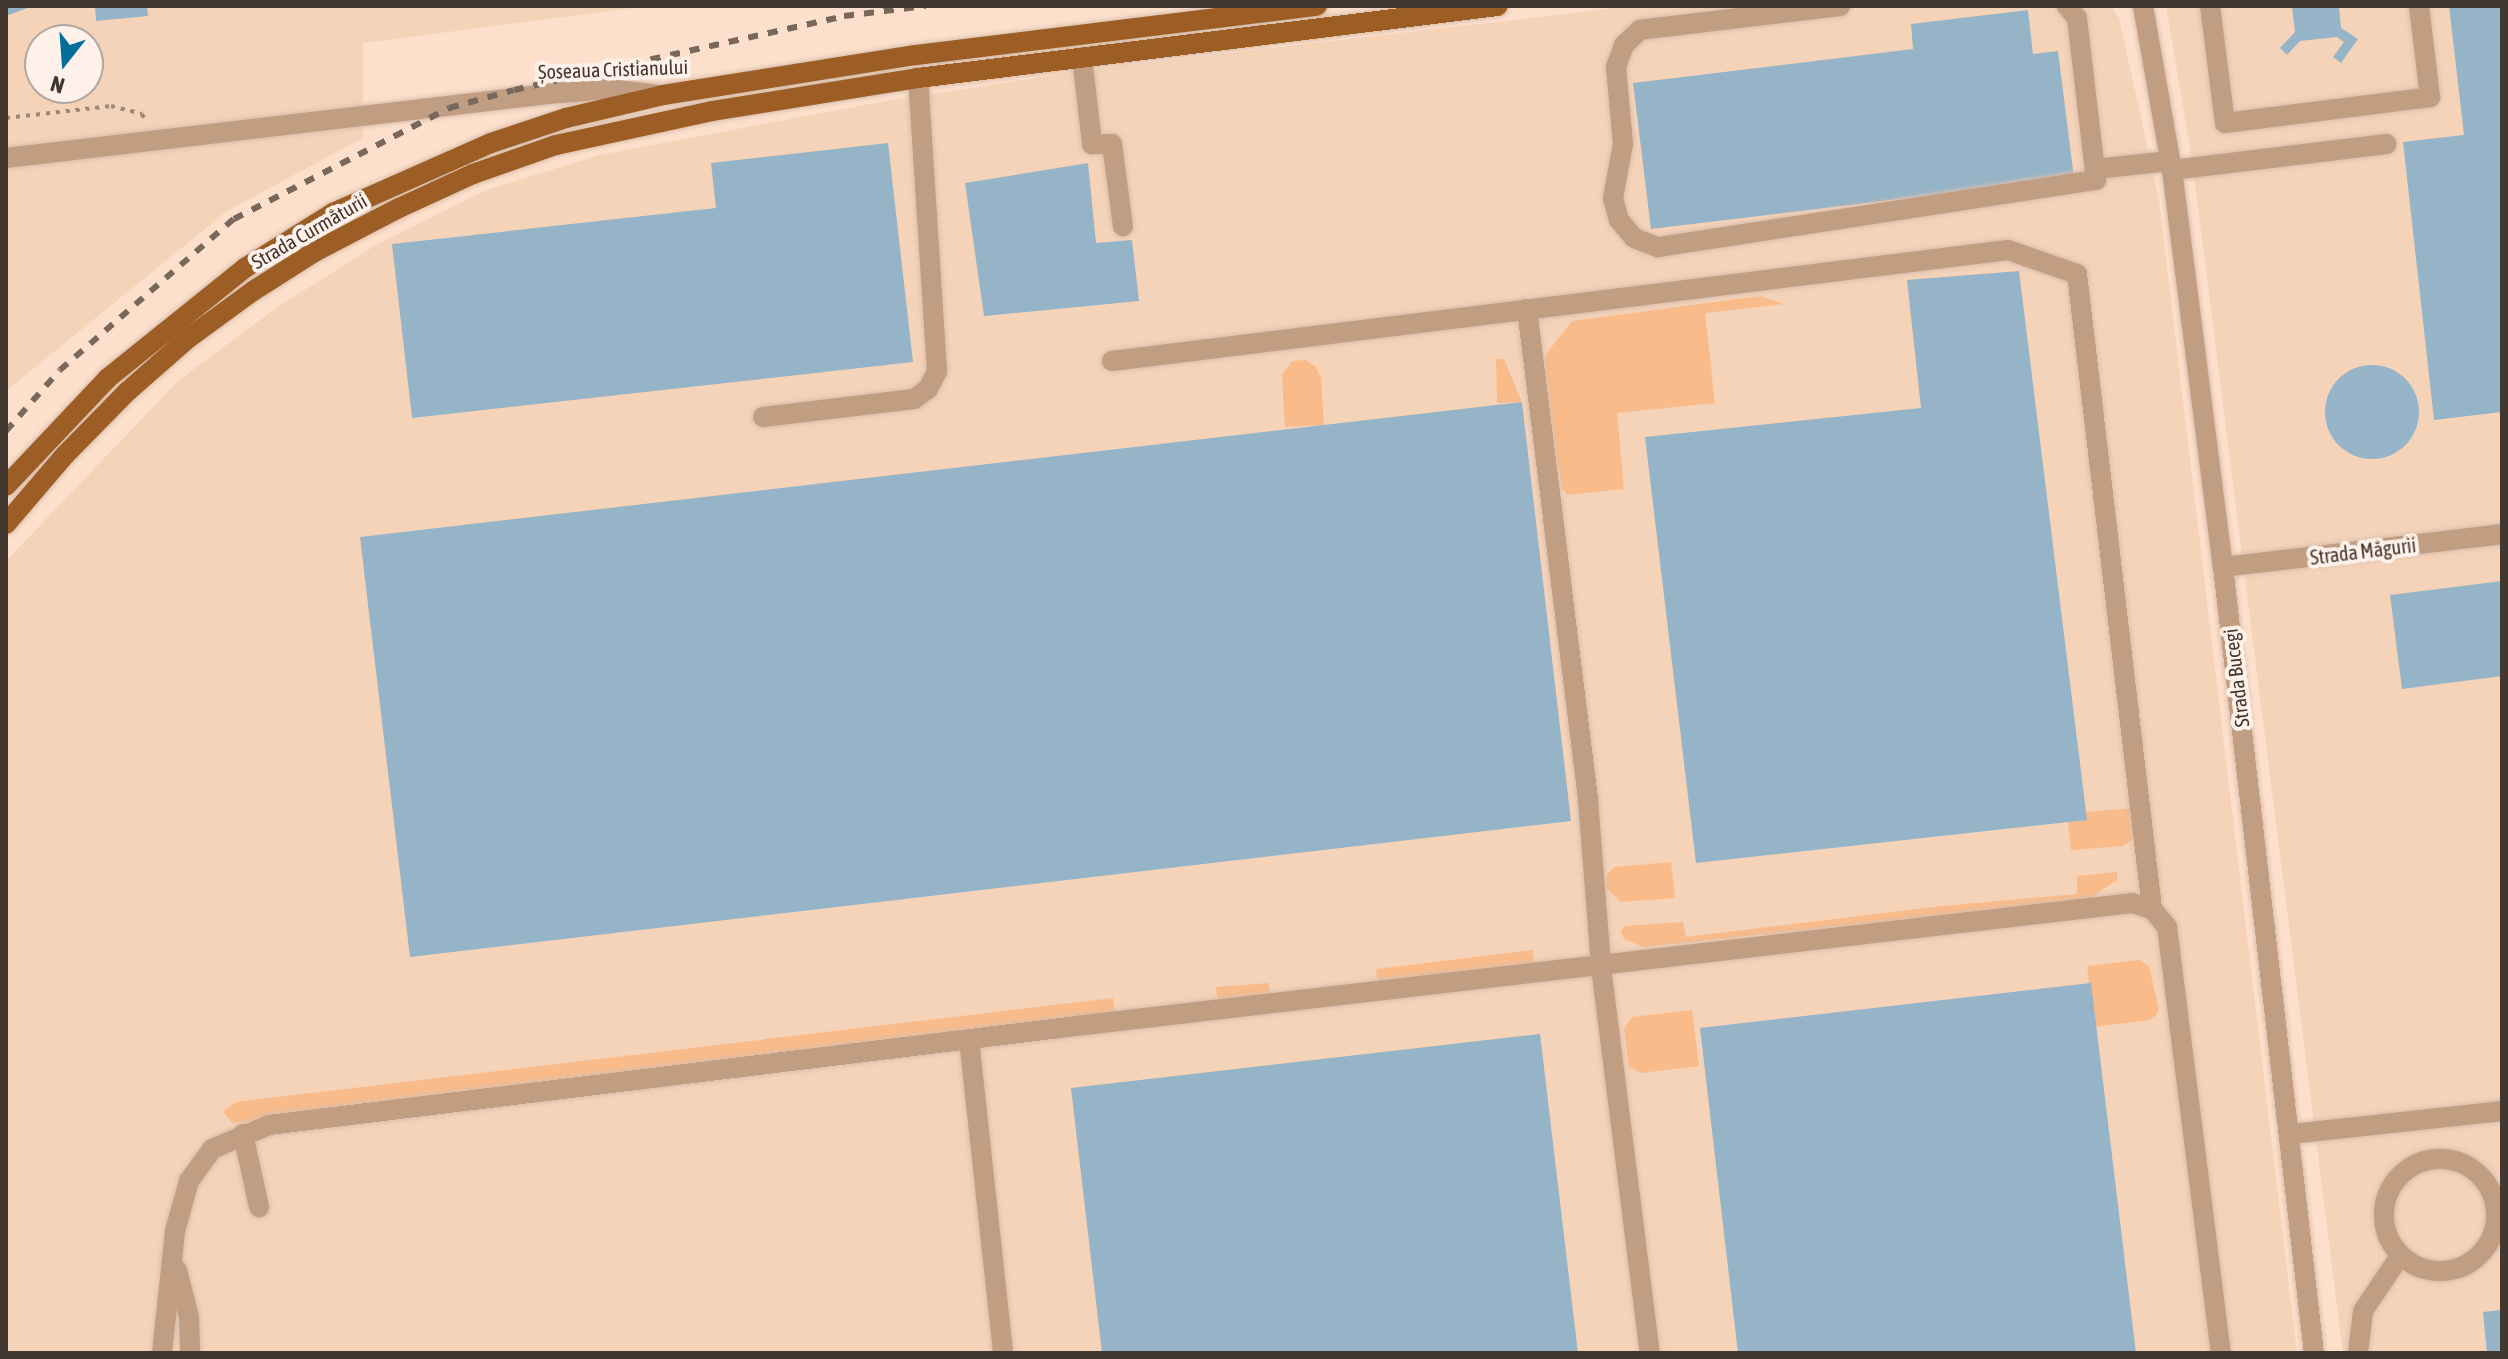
<!DOCTYPE html>
<meta charset="utf-8">
<style>
body{margin:0}
#map{position:relative;width:2508px;height:1359px;overflow:hidden;background:#fde0cb;font-family:"Asap Condensed",sans-serif}
div>[style]{position:absolute}
.built>*{inset:0;background:#f5d3b9}
.green>*{inset:0;background:#f9bb8a}
.building>*{inset:0;background:#96b4c7}
.round{border-radius:50%}
.path>*{height:4px;margin-top:-2px;transform-origin:0;background:repeating-linear-gradient(90deg,#9c8879 0 4px,transparent 0 10px)}
.roads{filter:drop-shadow(0 0 2px #d8beac) drop-shadow(0 0 2px #d8beac)}
.minor>*{height:20px;margin:-10px;padding:0 10px;transform-origin:10px;border-radius:10px;background:#c19d82}
.minor>.ring{margin:-10px;padding:0;box-sizing:content-box;background:none;border:20px solid #c19d82;border-radius:50%}
.major>*{height:20px;margin:-10px;padding:0 10px;transform-origin:10px;border-radius:10px;background:#9d5e25}
.rail>*{height:6px;margin-top:-3px;transform-origin:0;background:repeating-linear-gradient(90deg,#78685c 0 10px,transparent 0 20px)}
span{translate:-50% -50%;white-space:nowrap;text-align:center;line-height:1.15;-webkit-text-stroke:8px #fdf1e9;paint-order:stroke}
.street-label{font-size:20px;color:#43382f}
.frame{position:absolute;inset:0;border:8px solid #43382f;pointer-events:none}
.north{position:absolute;left:24px;top:24px;width:80px;height:80px;box-sizing:border-box;background:#fdf1e9;border:2px solid #b3a79f;border-radius:50%;rotate:197deg;font-size:22px;font-weight:700;line-height:32px;text-align:center;color:#43382f}
.north::after{content:'';display:block;margin:auto;width:28px;height:36px;background:#016d9a;clip-path:polygon(50% 0,100% 100%,50% 72%,0 100%)}
</style>
<div id="map">
<div class="built">
<i style="clip-path:polygon(evenodd,6px 6px,648px 6px,363px 43px,363px 138px,227px 211px,6px 391px,6px 6px,40px 40px,88px 40px,88px 88px,40px 88px,40px 40px)"></i>
<i style="clip-path:polygon(1632px 6px,2111px 6px,2119px 18px,2159px 200px,2297px 1353px,6px 1353px,6px 561px,178px 381px,279px 306px,376px 245px,484px 191px,599px 155px,886px 101px,1096px 69px)"></i>
<i style="clip-path:polygon(2166px 6px,2502px 6px,2502px 1353px,2343px 1353px,2192px 160px)"></i>
</div>
<div class="green">
<i style="clip-path:polygon(1760px 296px,1784px 304px,1705px 313px,1715px 403px,1617px 413px,1624px 489px,1567px 495px,1562px 488px,1544px 377px,1546px 354px,1572px 321px)"></i>
<i style="clip-path:polygon(1496px 359px,1504px 359px,1522px 402px,1497px 403px)"></i>
<i style="clip-path:polygon(1305px 360px,1315px 366px,1321px 377px,1324px 425px,1285px 427px,1282px 375px,1292px 361px)"></i>
<i style="clip-path:polygon(2136px 808px,2135px 838px,2123px 846px,2071px 850px,2068px 821px,2086px 820px,2086px 812px)"></i>
<i style="clip-path:polygon(1671px 862px,1675px 898px,1621px 902px,1606px 888px,1607px 874px,1615px 867px)"></i>
<i style="clip-path:polygon(2117px 872px,2117px 880px,2087px 900px,1644px 947px,1624px 939px,1621px 932px,1624px 926px,1683px 922px,1686px 937px,1942px 906px,2077px 894px,2077px 876px)"></i>
<i style="clip-path:polygon(1533px 950px,1534px 964px,1382px 982px,1377px 978px,1376px 969px)"></i>
<i style="clip-path:polygon(2139px 960px,2149px 966px,2159px 1010px,2156px 1015px,2149px 1020px,2094px 1027px,2087px 966px)"></i>
<i style="clip-path:polygon(1269px 983px,1270px 996px,1217px 999px,1216px 987px)"></i>
<i style="clip-path:polygon(1113px 998px,1116px 1018px,232px 1123px,223px 1111px,236px 1102px)"></i>
<i style="clip-path:polygon(1692px 1010px,1699px 1066px,1641px 1073px,1629px 1067px,1624px 1029px,1632px 1017px)"></i>
</div>
<div class="building">
<i style="clip-path:polygon(6px 6px,33px 6px,6px 16px)"></i>
<i style="clip-path:polygon(95px 6px,147px 6px,148px 16px,96px 21px)"></i>
<i style="clip-path:polygon(2292px 6px,2339px 6px,2341px 28px,2358px 39px,2341px 63px,2333px 57px,2344px 42px,2337px 37px,2300px 41px,2287px 55px,2280px 48px,2295px 32px)"></i>
<i style="clip-path:polygon(2449px 6px,2502px 6px,2502px 412px,2434px 420px,2403px 142px,2464px 135px)"></i>
<i style="clip-path:polygon(2028px 10px,2033px 54px,2058px 51px,2074px 178px,1651px 229px,1633px 83px,1913px 49px,1911px 24px)"></i>
<i style="clip-path:polygon(888px 143px,913px 362px,412px 418px,392px 244px,716px 208px,711px 163px)"></i>
<i style="clip-path:polygon(1088px 163px,1096px 243px,1132px 240px,1139px 301px,984px 316px,965px 183px)"></i>
<i style="clip-path:polygon(2019px 271px,2087px 820px,1696px 863px,1645px 437px,1921px 408px,1907px 280px)"></i>
<i class="round" style="left:2325px;top:365px;width:94px;height:94px"></i>
<i style="clip-path:polygon(1522px 402px,1571px 821px,410px 957px,360px 537px)"></i>
<i style="clip-path:polygon(2502px 581px,2502px 676px,2402px 689px,2390px 595px)"></i>
<i style="clip-path:polygon(2091px 983px,2136px 1353px,1738px 1353px,1700px 1028px)"></i>
<i style="clip-path:polygon(1540px 1034px,1578px 1353px,1102px 1353px,1071px 1088px)"></i>
<i style="clip-path:polygon(2502px 1310px,2502px 1353px,2487px 1353px,2483px 1312px)"></i>
</div>
<div class="path">
<i style="left:6px;top:118px;width:106px;rotate:-6.5deg"></i>
<i style="left:111px;top:106px;width:32px;rotate:14deg"></i>
<i style="left:142px;top:114px;width:7px;rotate:63deg"></i>
</div>
<div class="roads">
<div class="minor">
<i style="left:1840px;top:6px;width:201px;rotate:173.2deg"></i>
<i style="left:1640px;top:30px;width:22px;rotate:137deg"></i>
<i style="left:1624px;top:45px;width:23px;rotate:110deg"></i>
<i style="left:1616px;top:67px;width:77px;rotate:84.8deg"></i>
<i style="left:1623px;top:144px;width:55px;rotate:100.5deg"></i>
<i style="left:1613px;top:198px;width:23px;rotate:75deg"></i>
<i style="left:1619px;top:220px;width:23px;rotate:50deg"></i>
<i style="left:1634px;top:238px;width:26px;rotate:21deg"></i>
<i style="left:1658px;top:247px;width:443px;rotate:-8.7deg"></i>
<i style="left:2096px;top:180px;width:163px;rotate:-96.7deg"></i>
<i style="left:2077px;top:18px;width:16px;rotate:-130deg"></i>
<i style="left:2143px;top:6px;width:167px;rotate:80deg"></i>
<i style="left:2172px;top:170px;width:400px;rotate:82.7deg"></i>
<i style="left:2223px;top:567px;width:791px;rotate:83.4deg"></i>
<i style="left:2210px;top:6px;width:118px;rotate:82.7deg"></i>
<i style="left:2225px;top:123px;width:207px;rotate:-7.2deg"></i>
<i style="left:2430px;top:97px;width:92px;rotate:-96.9deg"></i>
<i style="left:1082px;top:57px;width:88px;rotate:83.4deg"></i>
<i style="left:1092px;top:144px;width:20px"></i>
<i style="left:1112px;top:144px;width:83px;rotate:82.4deg"></i>
<i style="left:6px;top:158px;width:546px;rotate:-6.73deg"></i>
<i style="left:548px;top:94px;width:61px;rotate:-4.7deg"></i>
<i style="left:609px;top:89px;width:50px;rotate:6.8deg"></i>
<i style="left:2095px;top:169px;width:75px;rotate:-6.1deg"></i>
<i style="left:2172px;top:170px;width:216px;rotate:-6.9deg"></i>
<i style="left:1527px;top:309px;width:495px;rotate:82.9deg"></i>
<i style="left:1588px;top:800px;width:168px;rotate:85.5deg"></i>
<i style="left:1601px;top:967px;width:389px;rotate:82.8deg"></i>
<i style="left:1112px;top:361px;width:903px;rotate:-7.06deg"></i>
<i style="left:2008px;top:250px;width:73px;rotate:19.2deg"></i>
<i style="left:2077px;top:274px;width:639px;rotate:83.26deg"></i>
<i style="left:763px;top:417px;width:152px;rotate:-6.8deg"></i>
<i style="left:914px;top:399px;width:17px;rotate:-36deg"></i>
<i style="left:928px;top:389px;width:20px;rotate:-63deg"></i>
<i style="left:937px;top:371px;width:294px;rotate:-93.7deg"></i>
<i style="left:2223px;top:567px;width:281px;rotate:-6.7deg"></i>
<i style="left:969px;top:1039px;width:316px;rotate:83.8deg"></i>
<i style="left:243px;top:1134px;width:75px;rotate:77.6deg"></i>
<i style="left:2291px;top:1134px;width:212px;rotate:-6.2deg"></i>
<i class="ring" style="left:2384px;top:1159px;width:92px;height:92px"></i>
<i style="left:177px;top:1270px;width:49px;rotate:75.7deg"></i>
<i style="left:189px;top:1317px;width:36px;rotate:88deg"></i>
<i style="left:162px;top:1353px;width:123px;rotate:-83.9deg"></i>
<i style="left:175px;top:1231px;width:52px;rotate:-74.4deg"></i>
<i style="left:189px;top:1181px;width:39px;rotate:-54deg"></i>
<i style="left:212px;top:1149px;width:62px;rotate:-22.8deg"></i>
<i style="left:269px;top:1125px;width:813px;rotate:-6.99deg"></i>
<i style="left:1076px;top:1026px;width:1063px;rotate:-6.64deg"></i>
<i style="left:2132px;top:903px;width:21px;rotate:17deg"></i>
<i style="left:2152px;top:909px;width:23px;rotate:50deg"></i>
<i style="left:2167px;top:927px;width:429px;rotate:82.8deg"></i>
<i style="left:2358px;top:1353px;width:42px;rotate:-83.2deg"></i>
<i style="left:2363px;top:1311px;width:66px;rotate:-56.1deg"></i>
</div>
<div class="major">
<i style="left:6px;top:486px;width:149px;rotate:-46.6deg"></i>
<i style="left:108px;top:378px;width:176px;rotate:-38.8deg"></i>
<i style="left:245px;top:268px;width:104px;rotate:-32deg"></i>
<i style="left:333px;top:213px;width:173px;rotate:-23.9deg"></i>
<i style="left:491px;top:143px;width:79px;rotate:-18.4deg"></i>
<i style="left:566px;top:118px;width:100px;rotate:-13.3deg"></i>
<i style="left:663px;top:95px;width:256px;rotate:-9deg"></i>
<i style="left:916px;top:55px;width:404px;rotate:-7deg"></i>
<i style="left:6px;top:524px;width:91px;rotate:-49.5deg"></i>
<i style="left:65px;top:455px;width:90px;rotate:-45.5deg"></i>
<i style="left:128px;top:391px;width:77px;rotate:-41.3deg"></i>
<i style="left:186px;top:340px;width:83px;rotate:-36.2deg"></i>
<i style="left:253px;top:291px;width:75px;rotate:-32.4deg"></i>
<i style="left:316px;top:251px;width:93px;rotate:-27.4deg"></i>
<i style="left:399px;top:208px;width:81px;rotate:-24.7deg"></i>
<i style="left:473px;top:174px;width:88px;rotate:-19.3deg"></i>
<i style="left:556px;top:145px;width:160px;rotate:-12.3deg"></i>
<i style="left:712px;top:111px;width:209px;rotate:-9.1deg"></i>
<i style="left:918px;top:78px;width:584px;rotate:-7.08deg"></i>
</div>
</div>
<div class="rail">
<i style="left:6px;top:431px;width:81px;rotate:-48.5deg"></i>
<i style="left:60px;top:370px;width:230px;rotate:-41deg"></i>
<i style="left:234px;top:219px;width:242px;rotate:-27.3deg"></i>
<i style="left:449px;top:108px;width:67px;rotate:-15.5deg"></i>
<i style="left:514px;top:90px;width:338px;rotate:-12.6deg"></i>
<i style="left:844px;top:16px;width:82px;rotate:-7deg"></i>
</div>
<div class="street-label">
<span style="left:613px;top:69px;rotate:-2deg">Șoseaua Cristianului</span>
<span style="left:309px;top:231px;rotate:-30deg">Strada Curmăturii</span>
<span style="left:2363px;top:551px;rotate:-7deg">Strada Măgurii</span>
<span style="left:2236px;top:678px;rotate:-97deg">Strada Bucegi</span>
</div>
<div class="frame"></div>
<div class="north">N</div>
</div>
